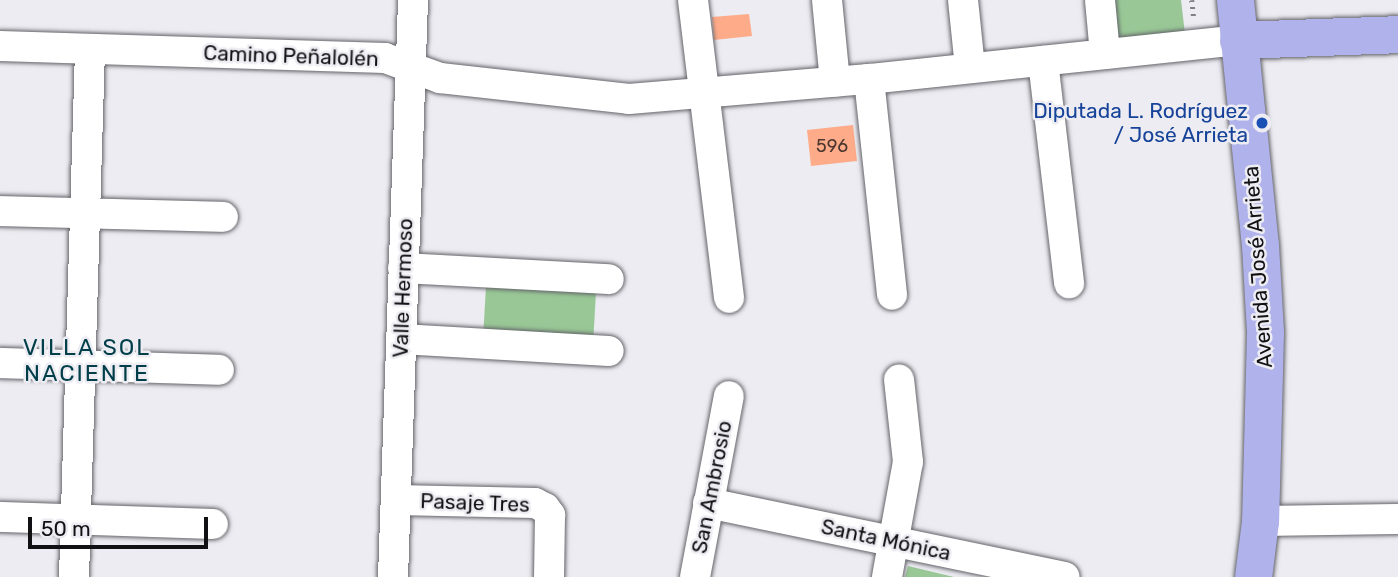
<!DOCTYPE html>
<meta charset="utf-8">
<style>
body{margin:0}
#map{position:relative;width:1398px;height:577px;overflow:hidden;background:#ececf2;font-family:Rubik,sans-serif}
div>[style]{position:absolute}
.green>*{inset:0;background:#99c896}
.building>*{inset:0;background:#feab89}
.path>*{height:4.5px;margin-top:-2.25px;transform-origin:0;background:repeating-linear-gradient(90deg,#818185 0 2px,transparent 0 7px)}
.roads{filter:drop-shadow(0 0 2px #64646a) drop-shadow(0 0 2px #64646a)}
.minor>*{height:30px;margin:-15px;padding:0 15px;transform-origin:15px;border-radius:15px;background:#fff}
.major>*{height:37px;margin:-18.5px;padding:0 18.5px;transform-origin:18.5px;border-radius:18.5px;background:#b0b2eb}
.dots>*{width:19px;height:19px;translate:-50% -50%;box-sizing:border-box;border:4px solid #ececf2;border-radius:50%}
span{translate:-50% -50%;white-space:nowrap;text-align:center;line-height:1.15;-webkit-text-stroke:5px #ececf2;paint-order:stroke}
.number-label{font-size:18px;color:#4c3830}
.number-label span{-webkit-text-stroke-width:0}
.street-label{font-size:21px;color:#111113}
.transit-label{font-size:21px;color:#164399}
.right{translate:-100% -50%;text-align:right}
.neighbourhood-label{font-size:23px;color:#003e49;letter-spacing:2px}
.scale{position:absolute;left:28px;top:517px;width:180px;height:32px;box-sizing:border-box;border:4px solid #111113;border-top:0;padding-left:9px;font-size:21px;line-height:24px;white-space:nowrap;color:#111113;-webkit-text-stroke:5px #ececf2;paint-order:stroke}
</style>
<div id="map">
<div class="green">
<i style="clip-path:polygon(1108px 0,1181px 0,1185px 34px,1112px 43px)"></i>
<i style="clip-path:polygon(486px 286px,596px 292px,593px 345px,483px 339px)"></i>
<i style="clip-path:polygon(908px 566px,954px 577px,905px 577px)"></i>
</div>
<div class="building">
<i style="clip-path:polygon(749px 14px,752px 36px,714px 40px,712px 17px)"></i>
<i style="clip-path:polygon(853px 125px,857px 161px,811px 166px,807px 130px)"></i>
</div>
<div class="path">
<i style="left:1192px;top:0;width:19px;rotate:84deg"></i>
</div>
<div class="roads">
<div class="minor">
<i style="left:693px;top:0;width:300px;rotate:83.1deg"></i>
<i style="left:827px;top:0;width:82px;rotate:84.4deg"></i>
<i style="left:963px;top:0;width:68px;rotate:84.1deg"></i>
<i style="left:1100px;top:0;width:54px;rotate:84.7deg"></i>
<i style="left:0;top:46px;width:385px;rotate:1.8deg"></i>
<i style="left:385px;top:58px;width:59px;rotate:20deg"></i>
<i style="left:440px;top:78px;width:190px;rotate:6.3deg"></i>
<i style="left:629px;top:99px;width:241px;rotate:-4.8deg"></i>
<i style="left:869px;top:79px;width:371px;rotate:-6deg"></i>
<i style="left:1043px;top:61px;width:224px;rotate:83.3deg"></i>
<i style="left:869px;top:79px;width:217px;rotate:83.9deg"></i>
<i style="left:0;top:211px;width:223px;rotate:1.5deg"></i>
<i style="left:403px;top:268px;width:206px;rotate:3.1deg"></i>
<i style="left:401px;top:339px;width:208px;rotate:3.3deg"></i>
<i style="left:0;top:363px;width:219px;rotate:1.8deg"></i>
<i style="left:396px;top:500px;width:139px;rotate:1.2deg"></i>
<i style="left:535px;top:503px;width:11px;rotate:27deg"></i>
<i style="left:545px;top:508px;width:9px;rotate:54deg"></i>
<i style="left:550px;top:515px;width:62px;rotate:90.9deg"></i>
<i style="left:708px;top:503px;width:364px;rotate:11.7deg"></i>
<i style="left:0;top:517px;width:213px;rotate:1.9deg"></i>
<i style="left:1260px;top:521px;width:138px;rotate:-0.8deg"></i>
<i style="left:74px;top:577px;width:528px;rotate:-88.26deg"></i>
<i style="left:393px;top:577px;width:577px;rotate:-88.01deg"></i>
<i style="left:695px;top:577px;width:184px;rotate:-79.4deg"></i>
<i style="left:887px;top:577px;width:117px;rotate:-79.7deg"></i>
<i style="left:908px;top:462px;width:83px;rotate:-96.2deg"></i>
</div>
<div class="major">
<i style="left:1235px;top:0;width:246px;rotate:84.2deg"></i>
<i style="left:1260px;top:245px;width:88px;rotate:86.7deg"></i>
<i style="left:1265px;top:333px;width:188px;rotate:91.5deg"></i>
<i style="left:1260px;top:521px;width:56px;rotate:97.1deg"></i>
<i style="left:1238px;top:40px;width:160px;rotate:-2.1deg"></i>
</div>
</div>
<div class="dots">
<i style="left:1262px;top:123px;background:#1a4fb4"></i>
</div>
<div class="number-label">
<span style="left:832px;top:146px">596</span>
</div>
<div class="street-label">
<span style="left:291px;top:56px;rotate:2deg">Camino Peñalolén</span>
<span style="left:1258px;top:267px;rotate:-94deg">Avenida José Arrieta</span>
<span style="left:403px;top:288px;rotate:-88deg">Valle Hermoso</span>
<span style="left:712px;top:487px;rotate:-79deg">San Ambrosio</span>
<span style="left:475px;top:503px;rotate:2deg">Pasaje Tres</span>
<span style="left:886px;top:540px;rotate:12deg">Santa Mónica</span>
</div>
<div class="transit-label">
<span class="right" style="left:1248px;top:123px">Diputada L. Rodríguez<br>/ José Arrieta</span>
</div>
<div class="neighbourhood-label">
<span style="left:87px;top:360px">VILLA SOL<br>NACIENTE</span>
</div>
<div class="scale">50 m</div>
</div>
